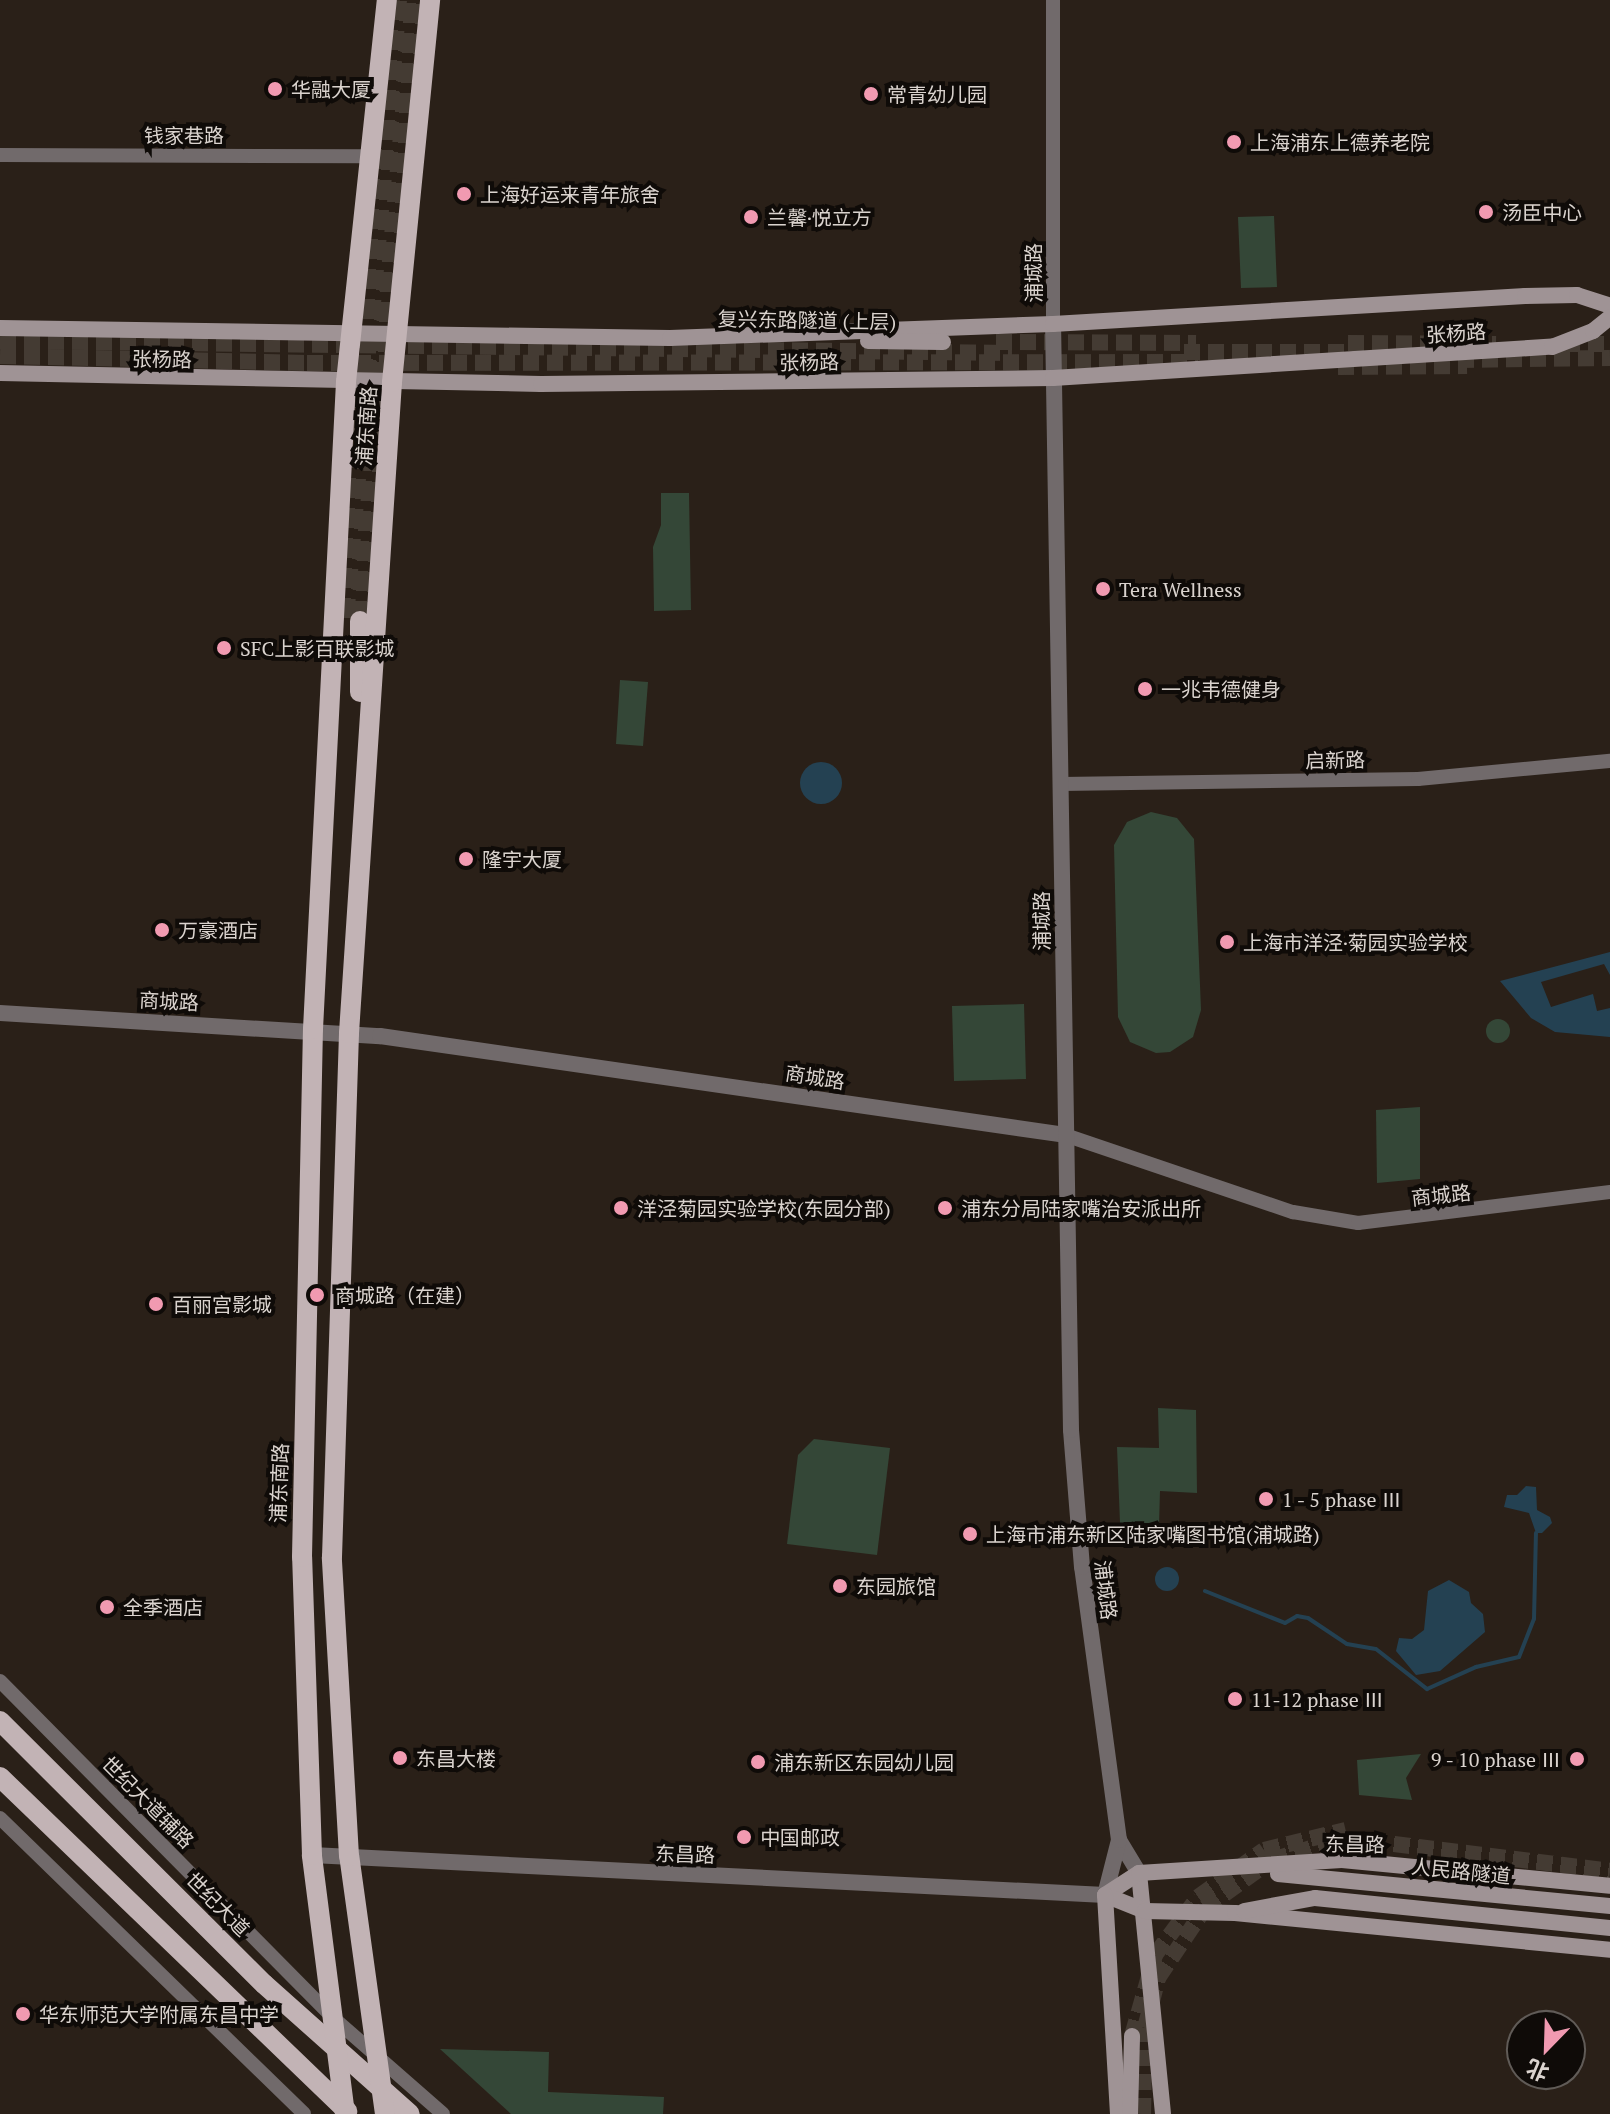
<!DOCTYPE html>
<meta charset="utf-8">
<style>
body{margin:0}
#map{position:relative;width:1610px;height:2114px;overflow:hidden;background:#2a2018;font-family:"PT Serif","Noto Sans SC",serif}
div>[style]{position:absolute}
.green>*{inset:0;background:#344737}
.round{border-radius:50%}
.water>*{inset:0;background:#244152}
.stream>*{height:4px;margin:-2px;padding:0 2px;transform-origin:2px;border-radius:2px;background:#244152}
.secondary-tunnel>*{height:16px;margin-top:-8px;transform-origin:0;background:repeating-linear-gradient(90deg,#443b33 0 16px,transparent 0 24px)}
.primary-tunnel>*{height:20px;margin-top:-10px;transform-origin:0;background:repeating-linear-gradient(90deg,#443b33 0 20px,transparent 0 30px)}
.minor>*{height:14px;margin:-7px;padding:0 7px;transform-origin:7px;border-radius:7px;background:#716a6b}
.tertiary>*{height:16px;margin:-8px;padding:0 8px;transform-origin:8px;border-radius:8px;background:#716a6b}
.secondary>*{height:16px;margin:-8px;padding:0 8px;transform-origin:8px;border-radius:8px;background:#9f9395}
.primary>*{height:20px;margin:-10px;padding:0 10px;transform-origin:10px;border-radius:10px;background:#c2b3b5}
.dots>*{width:22px;height:22px;translate:-50% -50%;box-sizing:border-box;border:4px solid #0f0b08;border-radius:50%}
span{translate:-50% -50%;white-space:nowrap;text-align:center;line-height:1.15;-webkit-text-stroke:8px #0f0b08;paint-order:stroke}
.poi-label{font-size:20px;color:#dad3ce}
.left{translate:0 -50%;text-align:left}
.right{translate:-100% -50%;text-align:right}
.street-label{font-size:20px;color:#dad3ce}
.north{position:absolute;left:1506px;top:2010px;width:80px;height:80px;box-sizing:border-box;background:#0f0b08;border:2px solid #605b57;border-radius:50%;rotate:203deg;font-size:22px;font-weight:700;line-height:32px;text-align:center;color:#dad3ce}
.north::after{content:'';display:block;margin:auto;width:28px;height:36px;background:#f19ab1;clip-path:polygon(50% 0,100% 100%,50% 72%,0 100%)}
</style>
<div id="map">
<div class="green">
<i style="clip-path:polygon(1274px 216px,1277px 287px,1241px 288px,1238px 217px)"></i>
<i style="clip-path:polygon(661px 493px,689px 493px,691px 610px,654px 611px,653px 547px,661px 525px)"></i>
<i style="clip-path:polygon(620px 680px,648px 682px,643px 746px,616px 744px)"></i>
<i style="clip-path:polygon(1151px 812px,1177px 818px,1194px 839px,1201px 1010px,1193px 1037px,1170px 1052px,1156px 1053px,1130px 1042px,1118px 1017px,1114px 845px,1127px 822px)"></i>
<i style="clip-path:polygon(1024px 1004px,1026px 1079px,954px 1081px,952px 1006px)"></i>
<i class="round" style="left:1486px;top:1019px;width:24px;height:24px"></i>
<i style="clip-path:polygon(1420px 1107px,1420px 1179px,1377px 1183px,1376px 1110px)"></i>
<i style="clip-path:polygon(1158px 1408px,1196px 1410px,1197px 1493px,1160px 1491px,1159px 1526px,1120px 1523px,1117px 1447px,1159px 1448px)"></i>
<i style="clip-path:polygon(814px 1439px,890px 1448px,877px 1555px,787px 1544px,798px 1455px)"></i>
<i style="clip-path:polygon(1421px 1754px,1406px 1778px,1412px 1800px,1359px 1795px,1357px 1760px)"></i>
<i style="clip-path:polygon(440px 2049px,549px 2052px,548px 2092px,664px 2097px,663px 2114px,511px 2114px)"></i>
</div>
<div class="water">
<i class="round" style="left:800px;top:762px;width:42px;height:42px"></i>
<i style="clip-path:polygon(1610px 952px,1610px 975px,1604px 964px,1541px 982px,1551px 1007px,1593px 994px,1597px 1011px,1610px 1008px,1610px 1037px,1555px 1032px,1531px 1018px,1500px 981px)"></i>
<i style="clip-path:polygon(1526px 1486px,1536px 1487px,1537px 1510px,1550px 1517px,1552px 1523px,1542px 1533px,1536px 1533px,1529px 1513px,1504px 1507px,1507px 1495px,1517px 1495px)"></i>
<i class="round" style="left:1155px;top:1567px;width:24px;height:24px"></i>
<i style="clip-path:polygon(1449px 1580px,1469px 1592px,1471px 1603px,1483px 1614px,1485px 1632px,1440px 1671px,1416px 1675px,1396px 1651px,1399px 1638px,1412px 1639px,1424px 1630px,1428px 1591px)"></i>
</div>
<div class="stream">
<i style="left:1205px;top:1591px;width:86px;rotate:21.8deg"></i>
<i style="left:1285px;top:1623px;width:14px;rotate:-30deg"></i>
<i style="left:1297px;top:1616px;width:11px;rotate:10deg"></i>
<i style="left:1308px;top:1618px;width:47px;rotate:33.7deg"></i>
<i style="left:1347px;top:1644px;width:29px;rotate:10deg"></i>
<i style="left:1376px;top:1649px;width:65px;rotate:38.1deg"></i>
<i style="left:1427px;top:1689px;width:54px;rotate:-24.2deg"></i>
<i style="left:1476px;top:1667px;width:44px;rotate:-13.1deg"></i>
<i style="left:1519px;top:1657px;width:41px;rotate:-68.5deg"></i>
<i style="left:1534px;top:1619px;width:86px;rotate:-88.7deg"></i>
</div>
<div class="secondary-tunnel">
<i style="left:0;top:341px;width:1012px;rotate:0.68deg"></i>
<i style="left:996px;top:342px;width:200px;rotate:0.3deg"></i>
<i style="left:1348px;top:343px;width:148px;rotate:0.4deg"></i>
<i style="left:1564px;top:344px;width:46px"></i>
<i style="left:1184px;top:352px;width:176px"></i>
<i style="left:0;top:356px;width:307px;rotate:1.3deg"></i>
<i style="left:307px;top:363px;width:891px;rotate:-0.06deg"></i>
<i style="left:1458px;top:360px;width:152px;rotate:-0.8deg"></i>
<i style="left:1338px;top:367px;width:129px;rotate:-0.4deg"></i>
<i style="left:1132px;top:2036px;width:84px;rotate:-74.1deg"></i>
<i style="left:1155px;top:1955px;width:72px;rotate:-53.4deg"></i>
<i style="left:1198px;top:1897px;width:81px;rotate:-35.5deg"></i>
<i style="left:1264px;top:1850px;width:84px;rotate:-13.7deg"></i>
<i style="left:1143px;top:2114px;width:86px;rotate:-88.7deg"></i>
<i style="left:1145px;top:2028px;width:52px;rotate:-75.4deg"></i>
<i style="left:1158px;top:1978px;width:84px;rotate:-56.1deg"></i>
<i style="left:1205px;top:1908px;width:82px;rotate:-35.6deg"></i>
<i style="left:1272px;top:1860px;width:54px;rotate:-17.1deg"></i>
<i style="left:1324px;top:1844px;width:46px;rotate:-3.7deg"></i>
<i style="left:1370px;top:1841px;width:242px;rotate:7.1deg"></i>
</div>
<div class="primary-tunnel">
<i style="left:344px;top:618px;width:620px;rotate:-85.1deg"></i>
<i style="left:360px;top:621px;width:623px;rotate:-84.94deg"></i>
</div>
<div class="minor">
<i style="left:0;top:155px;width:369px;rotate:0.2deg"></i>
<i style="left:1053px;top:324px;width:324px;rotate:-90deg"></i>
<i style="left:1061px;top:784px;width:357px;rotate:-0.8deg"></i>
<i style="left:1418px;top:779px;width:193px;rotate:-5.4deg"></i>
<i style="left:1065px;top:1135px;width:241px;rotate:18.7deg"></i>
<i style="left:1293px;top:1212px;width:66px;rotate:9.6deg"></i>
<i style="left:1358px;top:1223px;width:254px;rotate:-7deg"></i>
<i style="left:0;top:1681px;width:470px;rotate:45.3deg"></i>
<i style="left:330px;top:2015px;width:150px;rotate:41.2deg"></i>
<i style="left:0;top:1818px;width:424px;rotate:44.2deg"></i>
</div>
<div class="tertiary">
<i style="left:0;top:1013px;width:381px;rotate:3.5deg"></i>
<i style="left:380px;top:1036px;width:692px;rotate:8.22deg"></i>
<i style="left:1119px;top:1840px;width:39px;rotate:59deg"></i>
<i style="left:312px;top:1855px;width:794px;rotate:2.89deg"></i>
<i style="left:1105px;top:1895px;width:57px;rotate:-75.7deg"></i>
<i style="left:1119px;top:1840px;width:275px;rotate:-97.7deg"></i>
<i style="left:1082px;top:1567px;width:137px;rotate:-94.6deg"></i>
<i style="left:1071px;top:1430px;width:1106px;rotate:-90.93deg"></i>
</div>
<div class="secondary">
<i style="left:0;top:328px;width:670px;rotate:0.86deg"></i>
<i style="left:670px;top:338px;width:383px;rotate:-2.1deg"></i>
<i style="left:1053px;top:324px;width:473px;rotate:-3.4deg"></i>
<i style="left:1525px;top:296px;width:52px;rotate:-1.1deg"></i>
<i style="left:1577px;top:295px;width:35px;rotate:18deg"></i>
<i style="left:868px;top:341px;width:75px;rotate:0.8deg"></i>
<i style="left:0;top:373px;width:541px;rotate:1.16deg"></i>
<i style="left:541px;top:384px;width:512px;rotate:-0.67deg"></i>
<i style="left:1053px;top:378px;width:500px;rotate:-3.6deg"></i>
<i style="left:1552px;top:347px;width:44px;rotate:-21.3deg"></i>
<i style="left:1593px;top:331px;width:22px;rotate:-39deg"></i>
<i style="left:1139px;top:1873px;width:242px;rotate:84.3deg"></i>
<i style="left:1278px;top:1874px;width:334px;rotate:5.5deg"></i>
<i style="left:1105px;top:1895px;width:40px;rotate:-32.9deg"></i>
<i style="left:1139px;top:1873px;width:203px;rotate:-3.7deg"></i>
<i style="left:1342px;top:1860px;width:269px;rotate:5.5deg"></i>
<i style="left:1105px;top:1895px;width:43px;rotate:21.8deg"></i>
<i style="left:1145px;top:1911px;width:90px;rotate:1.3deg"></i>
<i style="left:1235px;top:1913px;width:377px;rotate:5.6deg"></i>
<i style="left:1105px;top:1895px;width:219px;rotate:86.6deg"></i>
<i style="left:1244px;top:1911px;width:72px;rotate:-10.4deg"></i>
<i style="left:1315px;top:1898px;width:297px;rotate:5.8deg"></i>
<i style="left:1130px;top:2114px;width:78px;rotate:-88.5deg"></i>
</div>
<div class="primary">
<i style="left:360px;top:621px;width:71px;rotate:90deg"></i>
<i style="left:0;top:1721px;width:373px;rotate:44.9deg"></i>
<i style="left:264px;top:1984px;width:195px;rotate:41.7deg"></i>
<i style="left:0;top:1777px;width:482px;rotate:43.9deg"></i>
<i style="left:345px;top:2114px;width:261px;rotate:-97.3deg"></i>
<i style="left:312px;top:1855px;width:298px;rotate:-91.9deg"></i>
<i style="left:302px;top:1557px;width:528px;rotate:-88.81deg"></i>
<i style="left:313px;top:1029px;width:648px;rotate:-87.08deg"></i>
<i style="left:346px;top:382px;width:384px;rotate:-83.9deg"></i>
<i style="left:385px;top:2114px;width:260px;rotate:-97.9deg"></i>
<i style="left:349px;top:1856px;width:299px;rotate:-93.3deg"></i>
<i style="left:332px;top:1557px;width:524px;rotate:-88.14deg"></i>
<i style="left:349px;top:1033px;width:652px;rotate:-86.22deg"></i>
<i style="left:392px;top:382px;width:384px;rotate:-84.3deg"></i>
</div>
<div class="dots">
<i style="left:275px;top:89px;background:#f19ab1"></i>
<i style="left:871px;top:94px;background:#f19ab1"></i>
<i style="left:1234px;top:142px;background:#f19ab1"></i>
<i style="left:464px;top:194px;background:#f19ab1"></i>
<i style="left:1486px;top:212px;background:#f19ab1"></i>
<i style="left:751px;top:217px;background:#f19ab1"></i>
<i style="left:1103px;top:589px;background:#f19ab1"></i>
<i style="left:224px;top:648px;background:#f19ab1"></i>
<i style="left:1145px;top:689px;background:#f19ab1"></i>
<i style="left:466px;top:859px;background:#f19ab1"></i>
<i style="left:162px;top:930px;background:#f19ab1"></i>
<i style="left:1227px;top:942px;background:#f19ab1"></i>
<i style="left:621px;top:1208px;background:#f19ab1"></i>
<i style="left:945px;top:1208px;background:#f19ab1"></i>
<i style="left:317px;top:1295px;background:#f19ab1"></i>
<i style="left:156px;top:1304px;background:#f19ab1"></i>
<i style="left:1266px;top:1499px;background:#f19ab1"></i>
<i style="left:970px;top:1534px;background:#f19ab1"></i>
<i style="left:840px;top:1586px;background:#f19ab1"></i>
<i style="left:107px;top:1607px;background:#f19ab1"></i>
<i style="left:1235px;top:1699px;background:#f19ab1"></i>
<i style="left:400px;top:1758px;background:#f19ab1"></i>
<i style="left:1577px;top:1759px;background:#f19ab1"></i>
<i style="left:758px;top:1762px;background:#f19ab1"></i>
<i style="left:744px;top:1837px;background:#f19ab1"></i>
<i style="left:23px;top:2014px;background:#f19ab1"></i>
</div>
<div class="poi-label">
<span class="left" style="left:291px;top:89px">华融大厦</span>
<span class="left" style="left:887px;top:94px">常青幼儿园</span>
<span class="left" style="left:1250px;top:142px">上海浦东上德养老院</span>
<span class="left" style="left:480px;top:194px">上海好运来青年旅舍</span>
<span class="left" style="left:1502px;top:212px">汤臣中心</span>
<span class="left" style="left:767px;top:217px">兰馨·悦立方</span>
<span class="left" style="left:1119px;top:589px">Tera Wellness</span>
<span class="left" style="left:240px;top:648px">SFC上影百联影城</span>
<span class="left" style="left:1161px;top:689px">一兆韦德健身</span>
<span class="left" style="left:482px;top:859px">隆宇大厦</span>
<span class="left" style="left:178px;top:930px">万豪酒店</span>
<span class="left" style="left:1243px;top:942px">上海市洋泾·菊园实验学校</span>
<span class="left" style="left:637px;top:1208px">洋泾菊园实验学校(东园分部)</span>
<span class="left" style="left:961px;top:1208px">浦东分局陆家嘴治安派出所</span>
<span class="left" style="left:335px;top:1295px">商城路（在建）</span>
<span class="left" style="left:172px;top:1304px">百丽宫影城</span>
<span class="left" style="left:1282px;top:1499px">1 - 5 phase Ⅲ</span>
<span class="left" style="left:986px;top:1534px">上海市浦东新区陆家嘴图书馆(浦城路)</span>
<span class="left" style="left:856px;top:1586px">东园旅馆</span>
<span class="left" style="left:123px;top:1607px">全季酒店</span>
<span class="left" style="left:1251px;top:1699px">11-12 phase Ⅲ</span>
<span class="left" style="left:416px;top:1758px">东昌大楼</span>
<span class="right" style="left:1561px;top:1759px">9 - 10 phase Ⅲ</span>
<span class="left" style="left:774px;top:1762px">浦东新区东园幼儿园</span>
<span class="left" style="left:760px;top:1837px">中国邮政</span>
<span class="left" style="left:39px;top:2014px">华东师范大学附属东昌中学</span>
</div>
<div class="street-label">
<span style="left:184px;top:135px">钱家巷路</span>
<span style="left:1033px;top:273px;rotate:-90deg">浦城路</span>
<span style="left:807px;top:320px;rotate:1deg">复兴东路隧道 (上层)</span>
<span style="left:1456px;top:333px;rotate:-4deg">张杨路</span>
<span style="left:162px;top:359px;rotate:1deg">张杨路</span>
<span style="left:809px;top:362px;rotate:-1deg">张杨路</span>
<span style="left:366px;top:426px;rotate:-86deg">浦东南路</span>
<span style="left:1335px;top:760px;rotate:-1deg">启新路</span>
<span style="left:1041px;top:921px;rotate:-90deg">浦城路</span>
<span style="left:169px;top:1001px;rotate:3deg">商城路</span>
<span style="left:815px;top:1077px;rotate:9deg">商城路</span>
<span style="left:1441px;top:1195px;rotate:-6deg">商城路</span>
<span style="left:279px;top:1483px;rotate:-88deg">浦东南路</span>
<span style="left:1106px;top:1590px;rotate:83deg">浦城路</span>
<span style="left:148px;top:1802px;rotate:45deg">世纪大道辅路</span>
<span style="left:1355px;top:1844px;rotate:1deg">东昌路</span>
<span style="left:685px;top:1854px;rotate:2deg">东昌路</span>
<span style="left:1461px;top:1871px;rotate:6deg">人民路隧道</span>
<span style="left:218px;top:1904px;rotate:45deg">世纪大道</span>
</div>
<div class="north">北</div>
</div>
